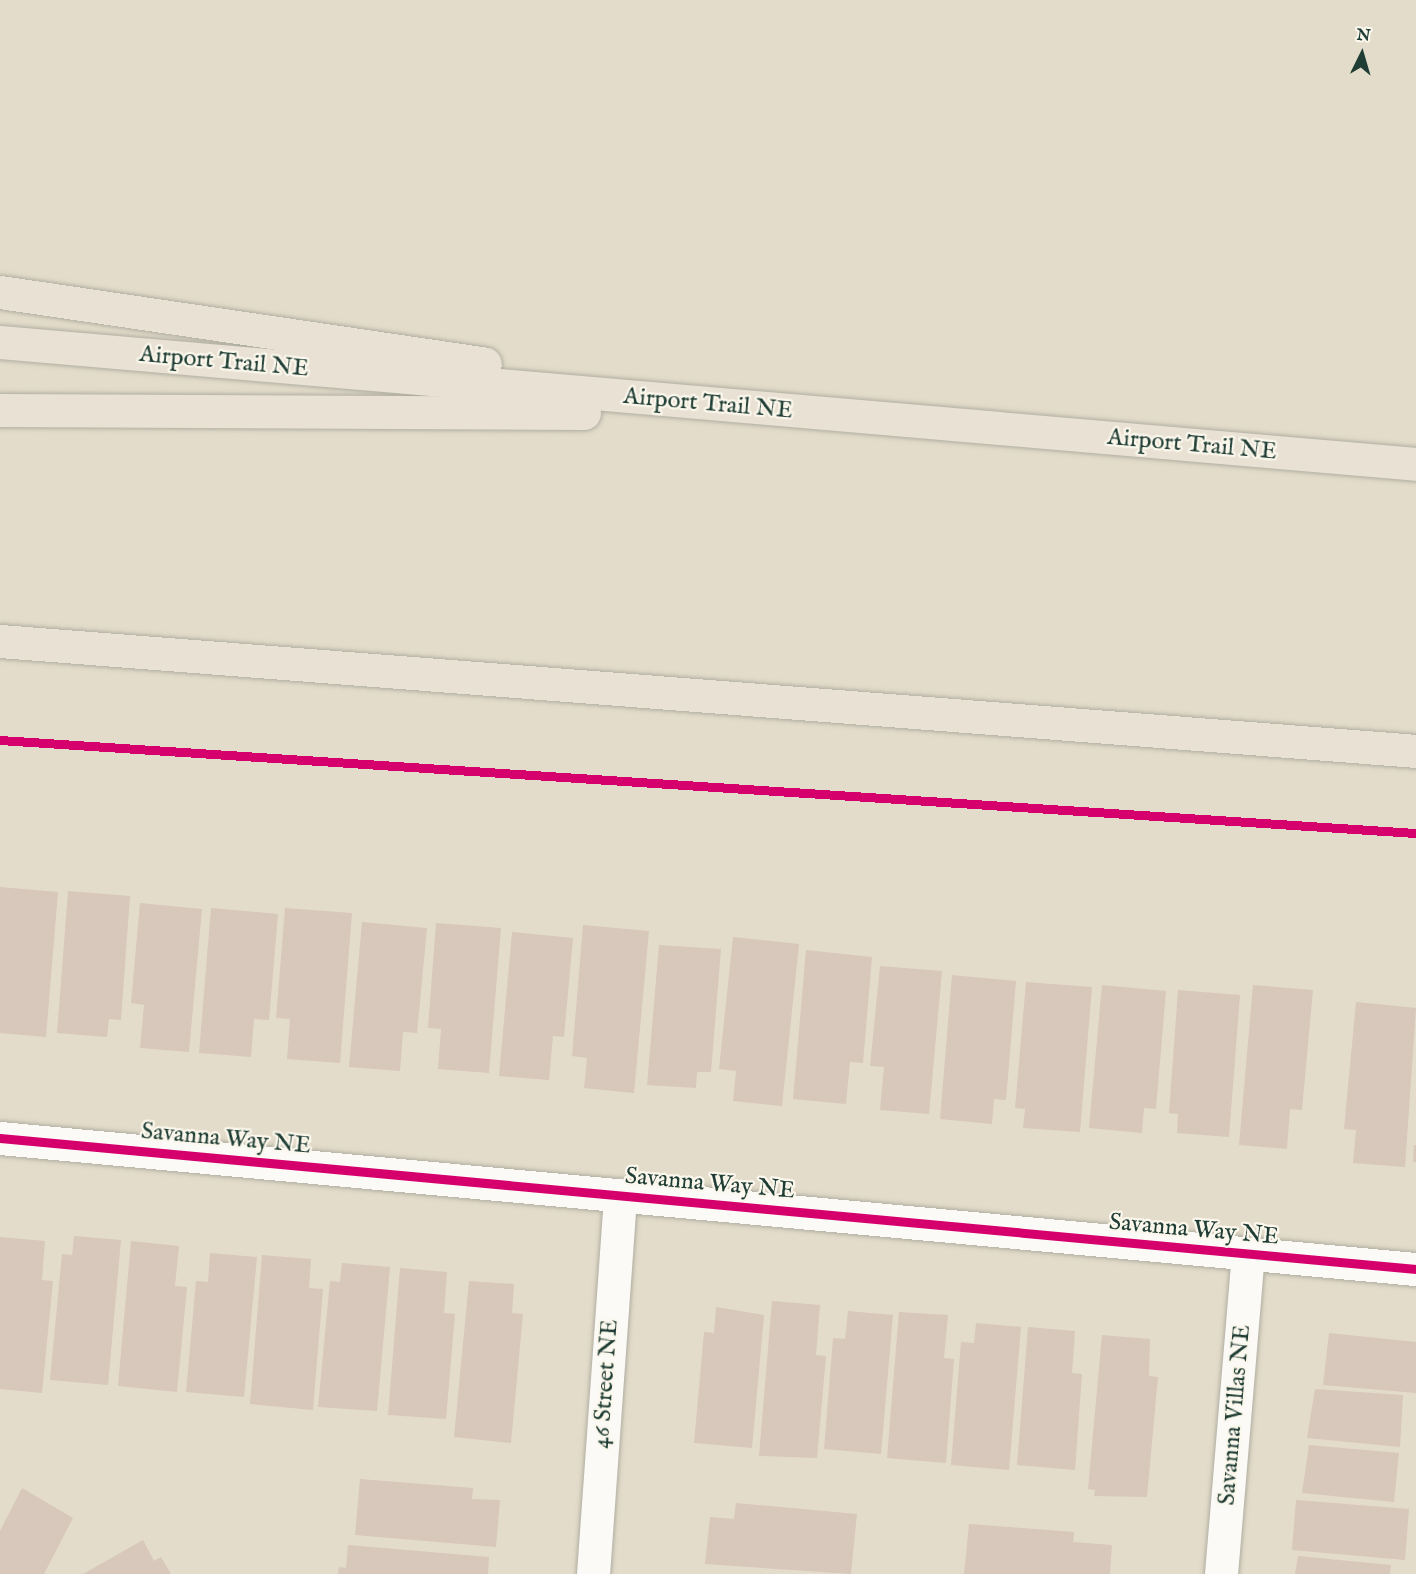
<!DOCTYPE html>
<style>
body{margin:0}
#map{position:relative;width:1416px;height:1574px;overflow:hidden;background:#e4dcca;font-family:"IM FELL English",serif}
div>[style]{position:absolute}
.building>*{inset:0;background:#d8c7bb}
.roads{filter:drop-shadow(0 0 2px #b0aea2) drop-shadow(0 0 2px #b0aea2)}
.street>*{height:33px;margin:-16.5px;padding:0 16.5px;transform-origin:16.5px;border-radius:16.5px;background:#fbfaf7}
.primary>*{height:33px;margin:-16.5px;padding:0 16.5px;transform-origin:16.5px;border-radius:16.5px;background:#e9e1d4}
.cycleway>*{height:9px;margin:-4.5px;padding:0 4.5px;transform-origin:4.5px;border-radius:4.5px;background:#d6006c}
span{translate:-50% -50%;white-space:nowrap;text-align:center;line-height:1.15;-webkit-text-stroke:4.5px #fbf7ec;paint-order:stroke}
.street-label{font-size:24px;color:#1f3d34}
.north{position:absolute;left:1332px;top:24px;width:60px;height:60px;-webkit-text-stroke:4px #fbf7ec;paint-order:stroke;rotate:5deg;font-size:16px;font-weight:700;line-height:24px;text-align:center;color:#1f3d34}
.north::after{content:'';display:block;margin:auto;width:21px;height:27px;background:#1f3d34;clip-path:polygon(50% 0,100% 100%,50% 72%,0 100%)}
</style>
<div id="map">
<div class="building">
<i style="clip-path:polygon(0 887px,58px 892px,46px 1037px,0 1033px)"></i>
<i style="clip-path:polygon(68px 891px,130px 896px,121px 1020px,109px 1019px,107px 1037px,57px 1033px)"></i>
<i style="clip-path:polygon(140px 903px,202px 909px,189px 1052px,140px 1048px,144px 1005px,131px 1003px)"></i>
<i style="clip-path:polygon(211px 908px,278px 914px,269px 1020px,254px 1019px,251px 1057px,199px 1053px)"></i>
<i style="clip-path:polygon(285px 908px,352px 913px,340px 1063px,287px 1059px,290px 1019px,276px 1018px)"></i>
<i style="clip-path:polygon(362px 922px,427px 928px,417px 1033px,403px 1032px,400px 1071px,349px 1067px)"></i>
<i style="clip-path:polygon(436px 923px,501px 928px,489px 1073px,438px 1069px,441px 1029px,428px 1028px)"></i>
<i style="clip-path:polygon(583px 925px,649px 931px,634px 1093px,584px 1088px,587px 1058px,572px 1056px)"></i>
<i style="clip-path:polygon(512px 932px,573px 938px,564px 1037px,553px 1036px,549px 1080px,499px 1076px)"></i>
<i style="clip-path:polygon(733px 937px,799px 944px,782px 1106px,733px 1101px,736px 1071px,719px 1069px)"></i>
<i style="clip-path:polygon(659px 945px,721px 949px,711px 1072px,697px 1072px,696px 1088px,647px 1085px)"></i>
<i style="clip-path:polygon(806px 950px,872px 957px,863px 1063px,850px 1062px,846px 1104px,793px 1099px)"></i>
<i style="clip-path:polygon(880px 966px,942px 971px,929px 1114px,880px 1110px,884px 1067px,870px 1066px)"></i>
<i style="clip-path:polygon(952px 975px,1016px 981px,1006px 1100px,994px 1099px,992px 1124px,940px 1119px)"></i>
<i style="clip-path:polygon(1026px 982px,1092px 987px,1080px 1132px,1023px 1128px,1025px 1109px,1015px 1108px)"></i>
<i style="clip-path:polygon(1102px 985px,1166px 991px,1156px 1109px,1144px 1108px,1142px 1133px,1089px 1128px)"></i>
<i style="clip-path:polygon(1253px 985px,1313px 990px,1302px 1110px,1290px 1109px,1287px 1149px,1239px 1145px)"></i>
<i style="clip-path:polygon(1178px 990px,1240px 995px,1229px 1137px,1177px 1133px,1178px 1114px,1169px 1113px)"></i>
<i style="clip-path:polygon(1356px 1002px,1416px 1008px,1405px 1167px,1353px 1163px,1356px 1130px,1344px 1129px)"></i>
<i style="clip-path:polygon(1414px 1145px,1416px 1145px,1416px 1162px,1413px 1162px)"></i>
<i style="clip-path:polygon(74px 1236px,121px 1240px,108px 1385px,50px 1380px,62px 1254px,72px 1255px)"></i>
<i style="clip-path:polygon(0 1237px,45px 1241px,42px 1280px,53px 1281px,42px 1393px,0 1389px)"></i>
<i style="clip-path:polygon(131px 1241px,179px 1246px,175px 1286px,187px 1287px,177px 1392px,118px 1386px)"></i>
<i style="clip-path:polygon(210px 1253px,257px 1257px,244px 1397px,186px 1392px,196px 1281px,208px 1282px)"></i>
<i style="clip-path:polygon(262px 1255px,311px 1259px,309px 1288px,323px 1289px,313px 1410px,250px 1404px)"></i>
<i style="clip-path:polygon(342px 1263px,390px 1267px,377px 1411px,318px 1407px,330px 1281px,340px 1282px)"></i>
<i style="clip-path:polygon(400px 1268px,447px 1272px,444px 1313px,455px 1314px,446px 1419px,388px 1415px)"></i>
<i style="clip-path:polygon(469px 1281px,514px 1284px,512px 1313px,523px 1314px,511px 1443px,454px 1437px)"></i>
<i style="clip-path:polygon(772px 1301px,820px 1305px,816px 1355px,826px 1356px,817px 1458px,759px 1456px)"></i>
<i style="clip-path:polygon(716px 1307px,764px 1315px,752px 1448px,694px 1443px,704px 1332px,714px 1333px)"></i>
<i style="clip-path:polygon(848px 1311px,893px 1315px,881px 1454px,824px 1449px,833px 1338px,845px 1339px)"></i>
<i style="clip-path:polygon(899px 1312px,948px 1315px,944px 1358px,954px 1359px,946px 1463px,887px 1458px)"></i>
<i style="clip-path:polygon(976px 1323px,1021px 1327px,1009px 1470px,951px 1465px,961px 1342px,974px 1343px)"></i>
<i style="clip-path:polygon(1028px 1327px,1075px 1331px,1072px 1373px,1082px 1374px,1075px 1470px,1017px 1465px)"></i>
<i style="clip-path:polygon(1329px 1333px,1416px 1342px,1416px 1393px,1323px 1385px)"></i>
<i style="clip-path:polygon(1102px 1335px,1150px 1339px,1149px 1376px,1158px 1377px,1147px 1497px,1094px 1496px,1095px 1490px,1088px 1489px)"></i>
<i style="clip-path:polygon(1315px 1389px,1403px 1395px,1400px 1447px,1307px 1438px)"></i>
<i style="clip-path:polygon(1309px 1445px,1399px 1453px,1394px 1502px,1302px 1493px)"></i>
<i style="clip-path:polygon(360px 1479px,473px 1488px,472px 1499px,500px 1500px,496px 1547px,355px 1535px)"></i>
<i style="clip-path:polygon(22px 1488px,73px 1518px,44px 1574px,0 1574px,0 1531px)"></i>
<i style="clip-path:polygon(1296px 1500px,1409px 1509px,1405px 1560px,1292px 1550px)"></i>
<i style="clip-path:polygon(736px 1503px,857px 1514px,851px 1574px,705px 1564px,710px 1517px,734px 1519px)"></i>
<i style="clip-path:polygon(969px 1524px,1074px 1532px,1073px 1542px,1112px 1545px,1110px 1574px,964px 1574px)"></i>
<i style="clip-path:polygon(143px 1540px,154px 1561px,161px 1557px,171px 1574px,83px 1574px)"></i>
<i style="clip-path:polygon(348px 1545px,489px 1557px,488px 1574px,338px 1574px,339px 1567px,346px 1568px)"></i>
<i style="clip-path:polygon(1298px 1556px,1391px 1565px,1390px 1574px,1295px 1574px)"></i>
</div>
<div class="roads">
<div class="street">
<i style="left:0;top:1138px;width:1422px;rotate:5.29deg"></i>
<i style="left:593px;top:1574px;width:380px;rotate:-85.9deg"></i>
<i style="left:1221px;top:1574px;width:320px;rotate:-85.2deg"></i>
</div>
<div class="primary">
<i style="left:0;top:292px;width:490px;rotate:8.4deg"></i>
<i style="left:0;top:342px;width:1421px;rotate:4.92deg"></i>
<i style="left:0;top:410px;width:584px;rotate:0.29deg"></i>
<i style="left:0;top:641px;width:1420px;rotate:4.44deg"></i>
</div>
</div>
<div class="cycleway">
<i style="left:0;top:740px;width:1419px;rotate:3.76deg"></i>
<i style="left:0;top:1138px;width:1422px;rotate:5.29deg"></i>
</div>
<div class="street-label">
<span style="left:224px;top:362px;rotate:5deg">Airport Trail NE</span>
<span style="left:708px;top:404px;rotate:5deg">Airport Trail NE</span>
<span style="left:1192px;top:445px;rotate:5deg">Airport Trail NE</span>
<span style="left:226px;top:1139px;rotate:5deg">Savanna Way NE</span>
<span style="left:710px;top:1184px;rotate:5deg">Savanna Way NE</span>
<span style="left:1194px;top:1230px;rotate:5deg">Savanna Way NE</span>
<span style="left:606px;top:1384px;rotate:-86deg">46 Street NE</span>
<span style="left:1235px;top:1415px;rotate:-85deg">Savanna Villas NE</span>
</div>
<div class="north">N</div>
</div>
